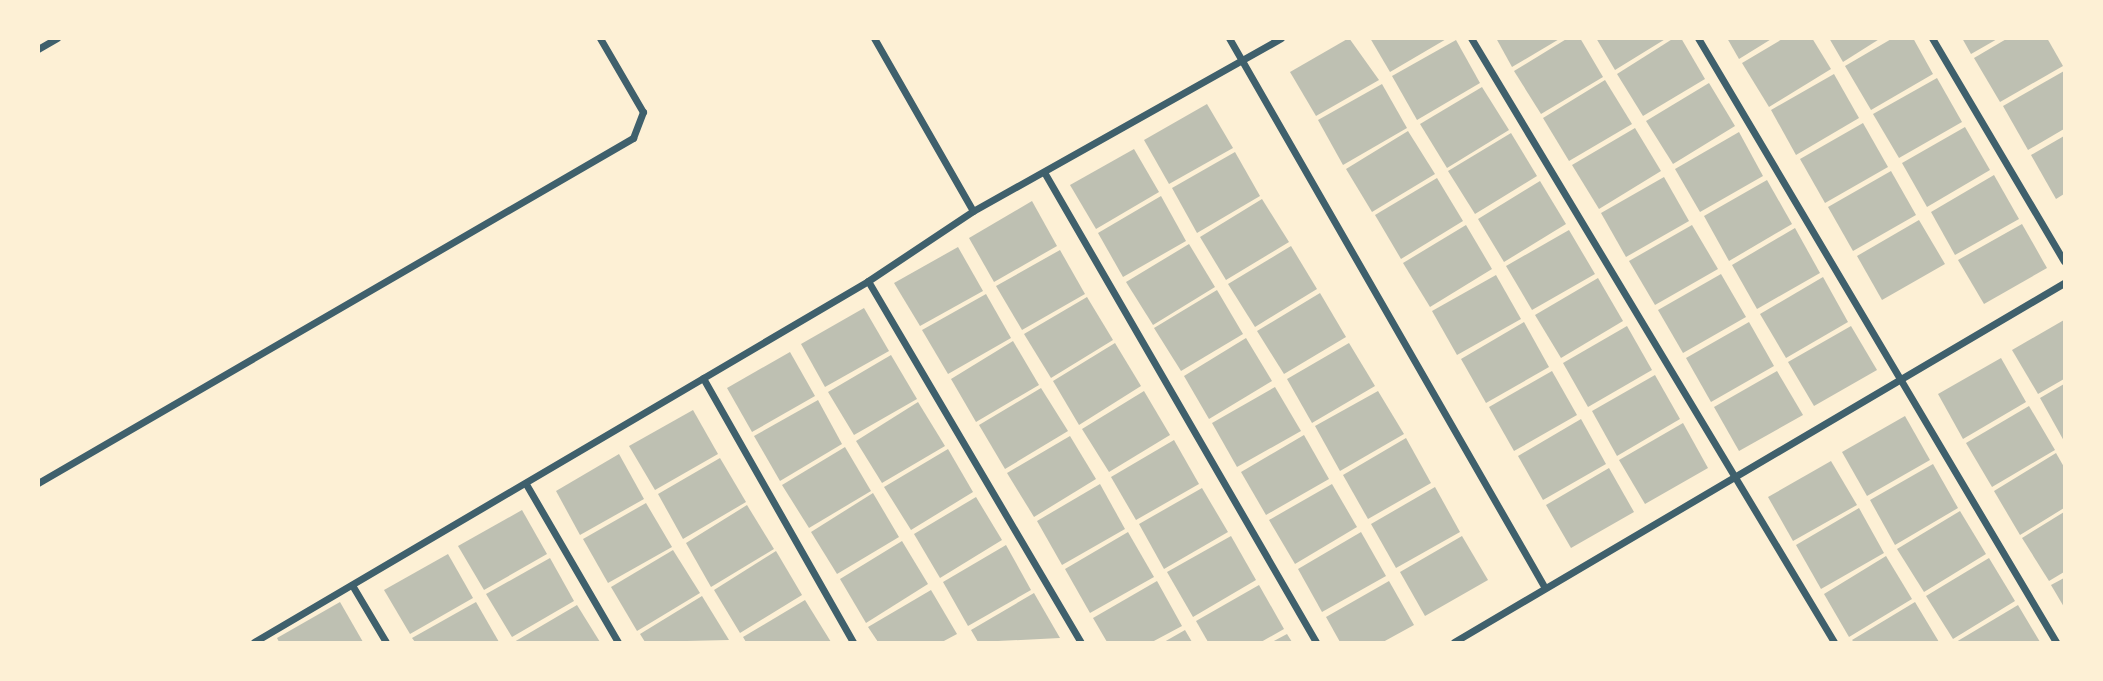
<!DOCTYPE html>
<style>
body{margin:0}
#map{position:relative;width:2103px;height:681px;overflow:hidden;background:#fdf0d5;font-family:Spectral,serif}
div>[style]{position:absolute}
.building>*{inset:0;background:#bec0b2}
.minor>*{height:7px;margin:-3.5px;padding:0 3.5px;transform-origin:3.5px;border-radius:3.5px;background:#3f606c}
span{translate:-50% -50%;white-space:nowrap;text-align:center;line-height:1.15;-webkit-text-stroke:5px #fdf0d5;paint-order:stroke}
.frame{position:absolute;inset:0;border:40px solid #fdf0d5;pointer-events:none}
</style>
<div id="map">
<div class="building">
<i style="clip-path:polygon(1349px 38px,1379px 80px,1316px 116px,1290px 72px)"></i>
<i style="clip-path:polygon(1370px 38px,1448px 38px,1390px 72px)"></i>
<i style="clip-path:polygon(1496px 38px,1561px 38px,1512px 67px)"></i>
<i style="clip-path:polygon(1568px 38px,1580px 38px,1603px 77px,1541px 114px,1514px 71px)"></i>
<i style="clip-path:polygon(1596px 38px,1667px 38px,1615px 70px)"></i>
<i style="clip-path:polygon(1674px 38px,1681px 38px,1705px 79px,1643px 116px,1617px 74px)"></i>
<i style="clip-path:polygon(1727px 38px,1773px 38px,1739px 59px)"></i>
<i style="clip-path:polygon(1784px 38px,1812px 38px,1831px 69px,1769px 107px,1742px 63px)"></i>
<i style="clip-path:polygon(1829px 38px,1881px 38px,1843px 62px)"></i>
<i style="clip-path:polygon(1893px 38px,1913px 38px,1933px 74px,1871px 110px,1845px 66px)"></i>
<i style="clip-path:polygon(1962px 38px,1999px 38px,1971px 54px)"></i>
<i style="clip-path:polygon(2008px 38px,2047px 38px,2063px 66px,2000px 102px,1974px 58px)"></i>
<i style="clip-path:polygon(1456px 40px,1480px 83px,1417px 120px,1392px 76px)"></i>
<i style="clip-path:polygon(2064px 71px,2064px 129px,2028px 150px,2003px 106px)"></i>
<i style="clip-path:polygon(1834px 74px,1859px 118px,1796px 155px,1771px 110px)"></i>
<i style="clip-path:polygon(1937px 78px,1962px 122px,1899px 158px,1873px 114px)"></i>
<i style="clip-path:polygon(1605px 80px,1632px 124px,1569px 161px,1543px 118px)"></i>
<i style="clip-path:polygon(1709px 83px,1735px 126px,1673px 164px,1646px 121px)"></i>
<i style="clip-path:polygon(1382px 84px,1407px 128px,1343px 165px,1318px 120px)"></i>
<i style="clip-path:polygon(1482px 87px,1509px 130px,1447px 168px,1420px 124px)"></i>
<i style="clip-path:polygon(1207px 104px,1233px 148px,1169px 184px,1144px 140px)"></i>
<i style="clip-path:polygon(1863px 123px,1888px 167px,1825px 203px,1800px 159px)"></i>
<i style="clip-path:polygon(1965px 127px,1990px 170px,1927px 207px,1902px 163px)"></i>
<i style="clip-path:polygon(1635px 128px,1661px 171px,1599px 209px,1572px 165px)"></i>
<i style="clip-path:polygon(1408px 131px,1435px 174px,1372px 212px,1346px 169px)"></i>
<i style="clip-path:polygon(1739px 132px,1763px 176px,1700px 212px,1675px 169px)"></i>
<i style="clip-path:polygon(1511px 133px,1537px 176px,1475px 214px,1448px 171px)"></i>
<i style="clip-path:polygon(2064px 136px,2064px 194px,2056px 199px,2031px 155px)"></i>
<i style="clip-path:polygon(1134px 149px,1159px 192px,1096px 229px,1070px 185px)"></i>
<i style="clip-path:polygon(1235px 152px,1260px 196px,1197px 233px,1172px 188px)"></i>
<i style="clip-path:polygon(1891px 171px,1916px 215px,1853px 251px,1828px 207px)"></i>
<i style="clip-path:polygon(1994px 175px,2019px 219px,1955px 255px,1931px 212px)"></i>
<i style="clip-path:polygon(1664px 177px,1689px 221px,1626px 257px,1601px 213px)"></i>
<i style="clip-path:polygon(1437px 178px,1463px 221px,1401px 259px,1375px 215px)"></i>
<i style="clip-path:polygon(1767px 180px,1792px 224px,1729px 261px,1704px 216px)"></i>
<i style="clip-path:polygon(1540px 181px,1566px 224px,1504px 262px,1478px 219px)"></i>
<i style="clip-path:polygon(1161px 196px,1186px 241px,1123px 277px,1098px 233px)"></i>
<i style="clip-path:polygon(1262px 199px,1289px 242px,1226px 280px,1200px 237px)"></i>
<i style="clip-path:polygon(1032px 201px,1057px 246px,994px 282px,969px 238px)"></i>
<i style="clip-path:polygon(1919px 220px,1945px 264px,1882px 300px,1857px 256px)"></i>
<i style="clip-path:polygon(2022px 224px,2047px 268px,1984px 304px,1958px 260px)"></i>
<i style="clip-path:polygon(1466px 225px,1492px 269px,1430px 307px,1403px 263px)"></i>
<i style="clip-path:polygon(1692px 225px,1718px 269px,1655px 305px,1629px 261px)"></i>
<i style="clip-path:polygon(1795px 228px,1820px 273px,1757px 309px,1732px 265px)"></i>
<i style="clip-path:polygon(1569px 230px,1595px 274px,1532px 310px,1506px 266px)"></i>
<i style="clip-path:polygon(1189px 244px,1215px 287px,1153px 325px,1126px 282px)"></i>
<i style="clip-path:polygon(1291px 246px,1317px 289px,1255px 327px,1228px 284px)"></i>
<i style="clip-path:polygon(958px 247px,983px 291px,920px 326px,894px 283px)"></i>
<i style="clip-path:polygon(1060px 250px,1085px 294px,1022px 330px,996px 286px)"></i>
<i style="clip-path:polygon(1721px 274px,1746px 317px,1683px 353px,1658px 310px)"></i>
<i style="clip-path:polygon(1496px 275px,1521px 319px,1457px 355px,1432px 311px)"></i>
<i style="clip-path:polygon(1823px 277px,1848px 322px,1786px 358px,1760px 314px)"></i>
<i style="clip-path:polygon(1598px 278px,1623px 321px,1561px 358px,1535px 315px)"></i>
<i style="clip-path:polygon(1217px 290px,1243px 334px,1181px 371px,1154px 328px)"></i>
<i style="clip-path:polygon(1320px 293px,1346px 337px,1284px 374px,1257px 331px)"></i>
<i style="clip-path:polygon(986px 294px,1011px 338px,948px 374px,922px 330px)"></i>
<i style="clip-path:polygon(1087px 297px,1113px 340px,1051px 378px,1024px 334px)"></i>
<i style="clip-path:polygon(864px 308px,889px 351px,825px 387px,801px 344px)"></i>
<i style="clip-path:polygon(2064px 320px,2064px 379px,2038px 394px,2012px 350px)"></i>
<i style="clip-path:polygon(1524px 322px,1549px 367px,1486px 403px,1461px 359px)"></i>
<i style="clip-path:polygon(1749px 322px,1774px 366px,1711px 402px,1686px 358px)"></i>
<i style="clip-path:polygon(1627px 326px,1652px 370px,1588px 407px,1563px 363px)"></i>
<i style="clip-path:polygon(1851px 326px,1877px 370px,1814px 406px,1788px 362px)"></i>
<i style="clip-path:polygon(1246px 338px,1272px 381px,1209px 419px,1184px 376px)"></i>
<i style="clip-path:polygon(1013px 341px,1039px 385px,976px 422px,951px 379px)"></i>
<i style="clip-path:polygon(1115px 343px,1141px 386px,1079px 425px,1053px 381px)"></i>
<i style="clip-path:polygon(1349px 343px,1375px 386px,1312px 423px,1287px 379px)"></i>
<i style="clip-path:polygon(790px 352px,815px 396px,752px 432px,727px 388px)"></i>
<i style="clip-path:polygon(891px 355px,917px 399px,854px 435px,828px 392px)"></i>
<i style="clip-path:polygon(2001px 358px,2026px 402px,1963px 439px,1938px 394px)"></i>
<i style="clip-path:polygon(1552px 371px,1577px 415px,1514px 451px,1489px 407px)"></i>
<i style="clip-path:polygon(1777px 371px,1803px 415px,1739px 451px,1714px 407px)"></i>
<i style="clip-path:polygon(1655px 375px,1680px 419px,1617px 456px,1592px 411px)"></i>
<i style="clip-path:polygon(2064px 384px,2064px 441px,2040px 398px)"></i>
<i style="clip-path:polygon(1275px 387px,1301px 431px,1237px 467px,1212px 423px)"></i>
<i style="clip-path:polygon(1041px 388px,1068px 431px,1005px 469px,979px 425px)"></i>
<i style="clip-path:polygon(1144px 391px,1170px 435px,1109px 472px,1082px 429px)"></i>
<i style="clip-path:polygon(1378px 391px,1404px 434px,1340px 471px,1315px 426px)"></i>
<i style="clip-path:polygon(818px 400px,842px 444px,780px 481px,754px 436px)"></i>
<i style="clip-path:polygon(918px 402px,945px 446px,882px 483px,856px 441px)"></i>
<i style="clip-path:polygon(2029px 406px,2055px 450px,1992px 487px,1966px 443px)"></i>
<i style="clip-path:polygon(693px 410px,718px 454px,655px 490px,629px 446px)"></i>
<i style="clip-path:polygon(1905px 416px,1930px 460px,1867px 496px,1842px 452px)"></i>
<i style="clip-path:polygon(1581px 419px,1606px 464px,1543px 500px,1518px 456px)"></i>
<i style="clip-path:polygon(1683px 423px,1708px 468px,1645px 504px,1619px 460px)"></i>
<i style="clip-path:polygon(1304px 435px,1329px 479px,1266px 515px,1241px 472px)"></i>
<i style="clip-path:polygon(1070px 436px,1096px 479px,1034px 517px,1007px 473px)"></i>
<i style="clip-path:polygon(1406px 438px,1431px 483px,1368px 519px,1343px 475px)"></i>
<i style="clip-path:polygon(1174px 440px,1199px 484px,1136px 520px,1111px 477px)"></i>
<i style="clip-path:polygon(845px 447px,871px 491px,809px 528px,782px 485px)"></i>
<i style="clip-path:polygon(948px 449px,973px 492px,911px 530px,884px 487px)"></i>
<i style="clip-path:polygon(2056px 453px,2064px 467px,2064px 508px,2020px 535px,1994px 491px)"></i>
<i style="clip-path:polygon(619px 454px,644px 499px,580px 535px,556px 491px)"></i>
<i style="clip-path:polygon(720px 458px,746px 502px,683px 539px,658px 494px)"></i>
<i style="clip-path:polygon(1831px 461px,1857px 505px,1793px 541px,1768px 497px)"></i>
<i style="clip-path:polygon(1933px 464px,1958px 508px,1895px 545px,1870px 500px)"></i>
<i style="clip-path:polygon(1609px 468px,1634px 512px,1571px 548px,1546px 505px)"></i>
<i style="clip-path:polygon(1100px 484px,1125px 529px,1062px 565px,1037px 521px)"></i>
<i style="clip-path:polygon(1332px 484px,1357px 527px,1295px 564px,1269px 520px)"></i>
<i style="clip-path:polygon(1435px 487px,1460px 532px,1396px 568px,1371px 524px)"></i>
<i style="clip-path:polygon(1202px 488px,1228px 532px,1164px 569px,1139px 524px)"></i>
<i style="clip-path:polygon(873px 493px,899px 537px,837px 574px,811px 532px)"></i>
<i style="clip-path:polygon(976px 497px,1002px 540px,940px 578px,914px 534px)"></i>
<i style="clip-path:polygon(646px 503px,672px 547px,608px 583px,583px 539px)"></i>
<i style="clip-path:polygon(747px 505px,774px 549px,711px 587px,686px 543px)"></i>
<i style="clip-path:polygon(1859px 508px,1884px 553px,1821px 589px,1796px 545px)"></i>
<i style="clip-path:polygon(522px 510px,547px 554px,484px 590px,458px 546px)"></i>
<i style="clip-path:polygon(1960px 511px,1986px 554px,1924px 592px,1897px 549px)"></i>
<i style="clip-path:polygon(2064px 512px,2064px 572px,2049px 581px,2022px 538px)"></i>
<i style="clip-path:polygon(1128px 532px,1154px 577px,1090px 613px,1065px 569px)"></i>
<i style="clip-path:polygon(1361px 532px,1386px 576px,1322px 612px,1298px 569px)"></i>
<i style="clip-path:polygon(1231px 536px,1256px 580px,1193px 617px,1167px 572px)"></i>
<i style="clip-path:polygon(1462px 536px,1488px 580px,1425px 616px,1400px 572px)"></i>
<i style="clip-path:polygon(902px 541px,928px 584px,866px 623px,840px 579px)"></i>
<i style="clip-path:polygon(1006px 545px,1031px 590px,968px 626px,943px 582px)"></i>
<i style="clip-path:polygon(673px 550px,700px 593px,637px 631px,611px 587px)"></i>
<i style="clip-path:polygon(776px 551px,802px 595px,740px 633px,714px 590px)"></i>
<i style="clip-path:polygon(448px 554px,473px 598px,410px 634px,384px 590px)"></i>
<i style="clip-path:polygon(1886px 556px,1912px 599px,1849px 637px,1824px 594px)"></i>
<i style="clip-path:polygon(550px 558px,574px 601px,512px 637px,486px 594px)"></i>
<i style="clip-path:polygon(1989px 558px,2015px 601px,1953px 639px,1926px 596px)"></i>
<i style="clip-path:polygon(2064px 578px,2064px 607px,2051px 585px)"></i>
<i style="clip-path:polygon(1157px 581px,1182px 626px,1152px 642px,1107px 642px,1093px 618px)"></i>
<i style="clip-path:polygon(1389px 581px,1414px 625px,1383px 642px,1340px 642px,1326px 617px)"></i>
<i style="clip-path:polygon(1259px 585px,1284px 629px,1261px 642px,1208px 642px,1196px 621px)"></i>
<i style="clip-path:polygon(931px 590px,957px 634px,942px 642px,878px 642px,868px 627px)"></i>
<i style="clip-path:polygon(1034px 593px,1060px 638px,978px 642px,971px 630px)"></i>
<i style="clip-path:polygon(702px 596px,729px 640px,645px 642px,640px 634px)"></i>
<i style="clip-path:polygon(805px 600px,831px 642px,746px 642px,743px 637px)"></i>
<i style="clip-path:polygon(340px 602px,363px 642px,279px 642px,277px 638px)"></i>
<i style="clip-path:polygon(476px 602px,499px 642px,415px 642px,412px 638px)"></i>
<i style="clip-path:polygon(1915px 602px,1939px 642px,1854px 642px,1852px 640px)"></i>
<i style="clip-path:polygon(577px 605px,600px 642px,514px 642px)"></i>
<i style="clip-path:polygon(2018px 605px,2040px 642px,1956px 642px)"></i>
<i style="clip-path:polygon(1185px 630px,1192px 642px,1164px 642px)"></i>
<i style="clip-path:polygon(1287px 634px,1292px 642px,1272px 642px)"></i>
</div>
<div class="minor">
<i style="left:874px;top:38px;width:199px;rotate:60.2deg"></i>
<i style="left:1229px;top:38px;width:634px;rotate:60.12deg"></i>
<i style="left:1471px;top:38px;width:705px;rotate:58.99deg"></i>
<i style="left:1698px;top:38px;width:702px;rotate:59.34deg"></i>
<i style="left:1932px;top:38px;width:259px;rotate:59.4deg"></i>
<i style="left:38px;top:49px;width:22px;rotate:-30deg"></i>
<i style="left:1044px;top:172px;width:543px;rotate:59.94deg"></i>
<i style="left:868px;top:281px;width:419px;rotate:59.5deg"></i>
<i style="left:703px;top:378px;width:304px;rotate:60.4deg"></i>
<i style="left:38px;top:483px;width:688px;rotate:-30.11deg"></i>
<i style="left:633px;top:138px;width:28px;rotate:-69deg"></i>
<i style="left:643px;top:112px;width:86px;rotate:-120.2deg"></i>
<i style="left:526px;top:484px;width:183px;rotate:59.8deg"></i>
<i style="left:352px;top:585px;width:66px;rotate:59.2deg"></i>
<i style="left:254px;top:642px;width:712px;rotate:-30.45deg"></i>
<i style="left:868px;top:281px;width:126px;rotate:-33.7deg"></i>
<i style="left:973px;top:211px;width:353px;rotate:-29.3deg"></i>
<i style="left:1454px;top:642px;width:708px;rotate:-30.48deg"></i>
</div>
<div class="frame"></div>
</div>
